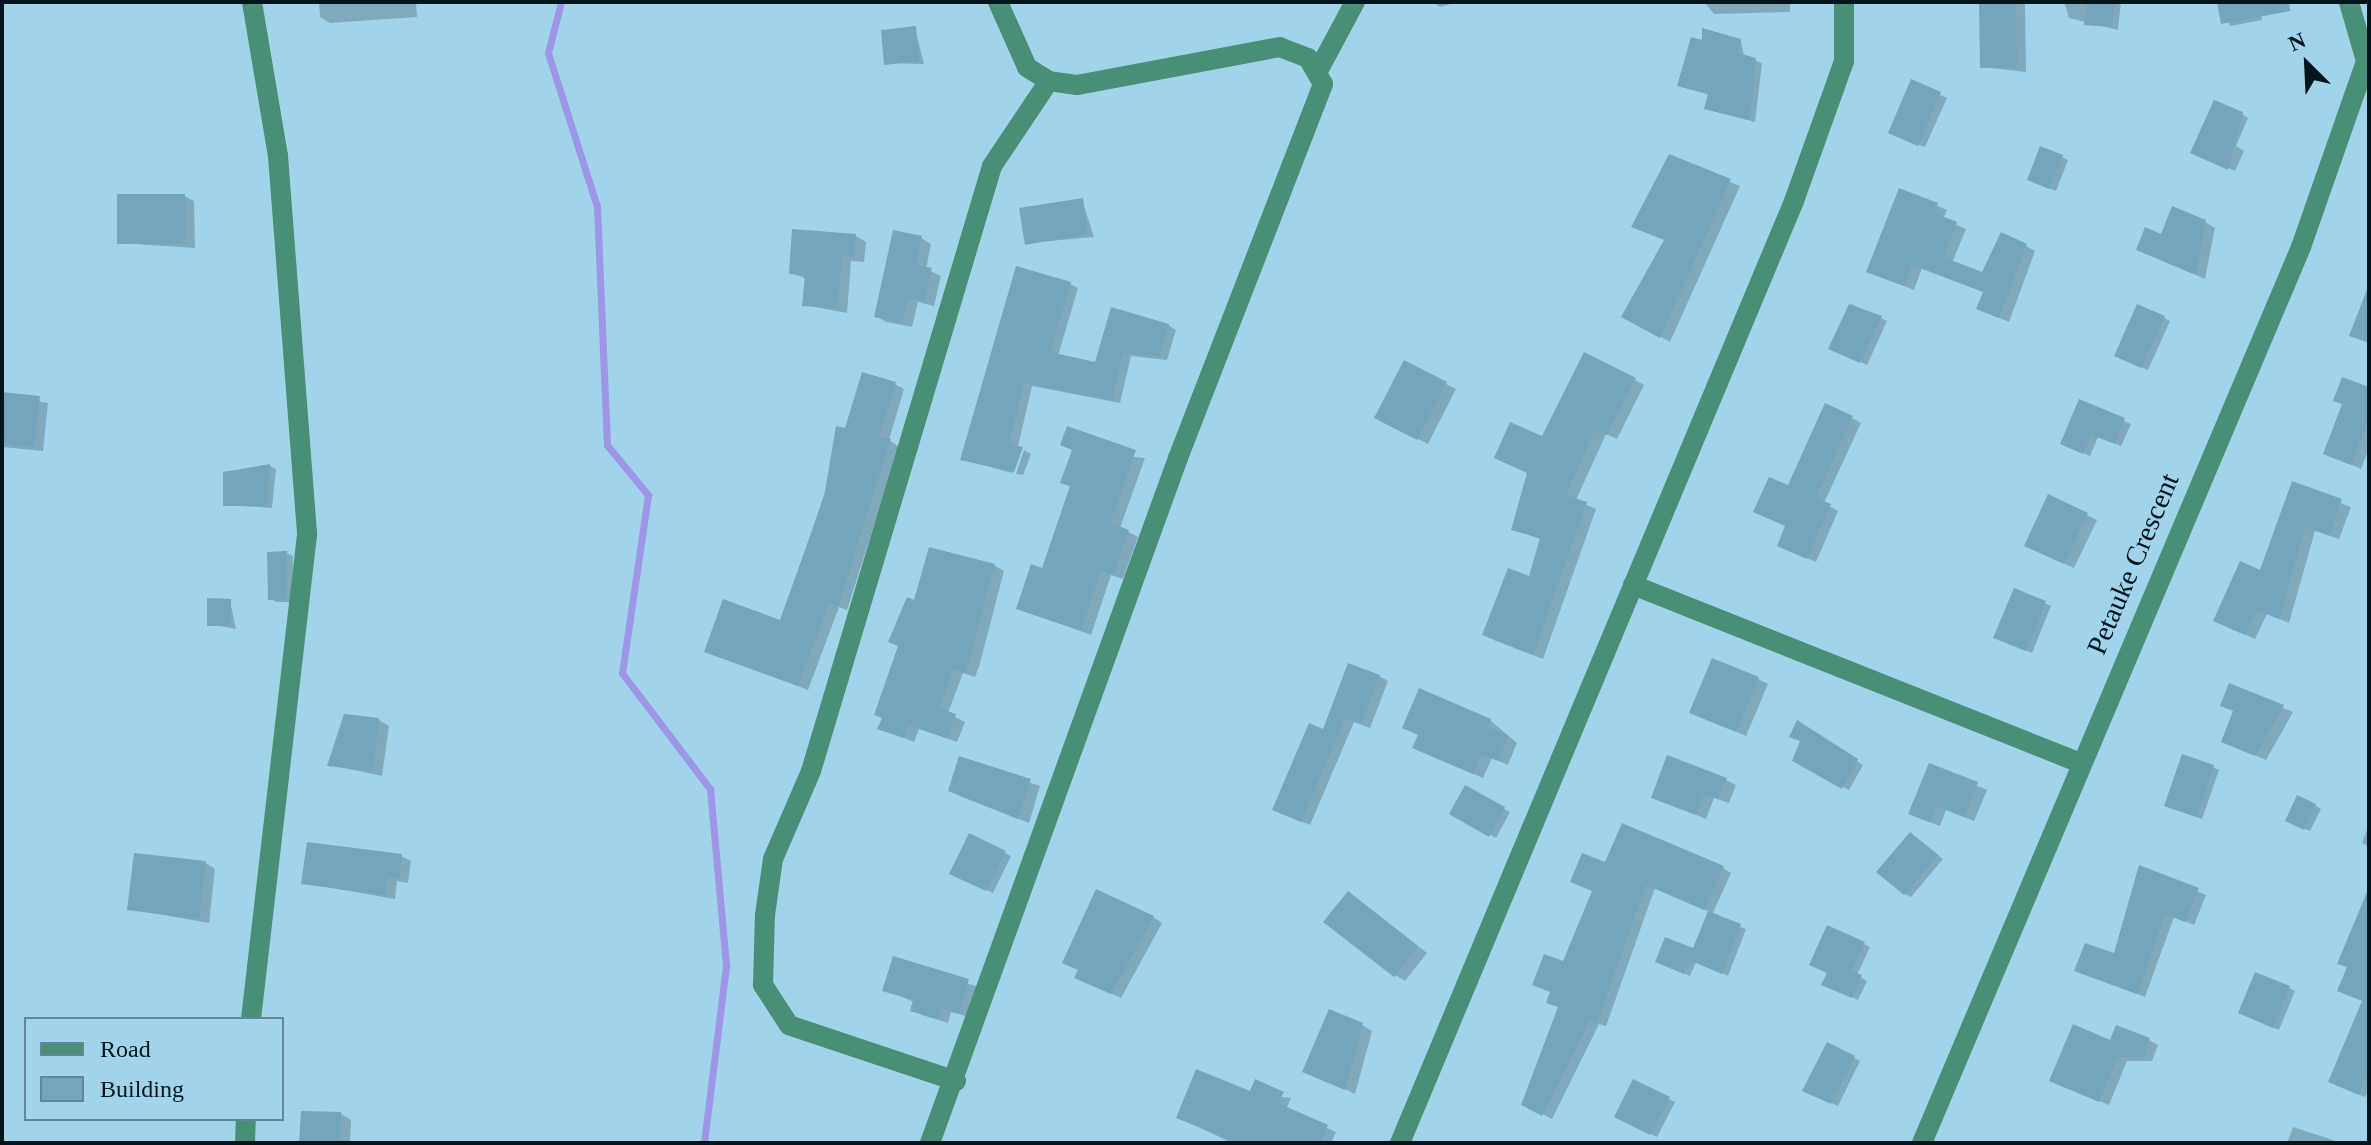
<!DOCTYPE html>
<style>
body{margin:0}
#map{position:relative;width:2371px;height:1145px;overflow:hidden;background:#a1d4eb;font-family:Georgia,serif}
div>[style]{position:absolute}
.shadow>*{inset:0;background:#0003}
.stream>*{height:7px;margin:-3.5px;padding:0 3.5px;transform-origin:3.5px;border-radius:3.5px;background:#9e94e8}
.building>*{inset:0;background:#74a5bc}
.minor>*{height:20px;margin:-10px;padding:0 10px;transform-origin:10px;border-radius:10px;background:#498f76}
span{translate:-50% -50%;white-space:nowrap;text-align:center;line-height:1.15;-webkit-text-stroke:8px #a1d4eb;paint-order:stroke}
.street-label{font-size:28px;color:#02141c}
.frame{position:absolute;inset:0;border:4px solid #02141c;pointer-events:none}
.legend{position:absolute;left:24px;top:1017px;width:260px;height:104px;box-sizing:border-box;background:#a1d4eb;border:2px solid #618798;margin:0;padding:10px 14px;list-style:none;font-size:24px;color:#02141c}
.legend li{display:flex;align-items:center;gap:16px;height:40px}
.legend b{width:40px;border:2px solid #618798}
.north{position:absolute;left:2267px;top:24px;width:80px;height:80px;-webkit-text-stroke:6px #a1d4eb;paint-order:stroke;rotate:336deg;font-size:22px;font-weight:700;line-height:32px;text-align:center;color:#02141c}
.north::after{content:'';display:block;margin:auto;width:28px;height:36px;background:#02141c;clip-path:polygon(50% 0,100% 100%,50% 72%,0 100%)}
</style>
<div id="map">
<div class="shadow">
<i style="clip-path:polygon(319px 2px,416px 2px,417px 17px,330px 23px,320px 17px)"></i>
<i style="clip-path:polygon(1433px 2px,1458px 2px,1440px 7px)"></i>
<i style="clip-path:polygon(1704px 2px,1790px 2px,1790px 12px,1714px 14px)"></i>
<i style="clip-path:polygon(1981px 2px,2025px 2px,2026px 72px,1982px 67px)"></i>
<i style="clip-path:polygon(2064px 2px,2121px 2px,2118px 30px,2069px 18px)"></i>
<i style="clip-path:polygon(2219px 2px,2259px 2px,2262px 20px,2230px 26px)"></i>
<i style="clip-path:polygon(915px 28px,924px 64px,886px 63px)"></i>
<i style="clip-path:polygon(1704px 31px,1741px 41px,1744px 56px,1762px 63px,1755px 122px,1713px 111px,1710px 95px,1686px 88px)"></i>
<i style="clip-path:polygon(1912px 82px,1947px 98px,1925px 147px,1896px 136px)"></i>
<i style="clip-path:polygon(2242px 114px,2248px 118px,2236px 146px,2244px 151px,2235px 171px,2199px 155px)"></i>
<i style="clip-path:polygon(1669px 157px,1740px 186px,1670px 342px,1624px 316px,1666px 240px)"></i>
<i style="clip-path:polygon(2062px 157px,2068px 160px,2056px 191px,2036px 183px)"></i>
<i style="clip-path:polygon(1900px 190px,1947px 210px,1943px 219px,1966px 229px,1952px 263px,1983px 275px,2026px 246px,2035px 251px,2009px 322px,1988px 313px,1985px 292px,1922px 268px,1914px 290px,1878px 276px)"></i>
<i style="clip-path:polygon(184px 196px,194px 201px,195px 248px,119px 243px)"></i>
<i style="clip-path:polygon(1082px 200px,1094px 237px,1027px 243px)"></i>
<i style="clip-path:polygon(2205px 222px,2215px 228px,2205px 279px,2138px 250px)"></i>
<i style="clip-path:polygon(856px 236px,866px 242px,864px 262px,851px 261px,847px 313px,804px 305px,807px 279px,791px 273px)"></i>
<i style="clip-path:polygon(921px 238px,931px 244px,926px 269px,941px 276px,934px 306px,918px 302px,912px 327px,886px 322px,876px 316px)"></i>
<i style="clip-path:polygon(1070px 284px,1078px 288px,1058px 356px,1096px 364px,1168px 325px,1176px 330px,1167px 360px,1131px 356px,1120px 403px,1032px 386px,1012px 473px,962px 459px)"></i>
<i style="clip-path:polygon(1851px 304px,1887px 321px,1867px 365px,1830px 348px)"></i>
<i style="clip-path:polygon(2164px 318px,2170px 321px,2148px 370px,2122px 359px)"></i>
<i style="clip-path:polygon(1635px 380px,1644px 385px,1617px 439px,1606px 434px,1576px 500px,1596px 509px,1543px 659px,1494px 640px,1484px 634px,1531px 579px,1542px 540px,1513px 529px,1543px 439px)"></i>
<i style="clip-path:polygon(895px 384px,904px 389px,889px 440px,899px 447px,847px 610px,839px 607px,808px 690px,706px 651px,781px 622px,846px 430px)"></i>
<i style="clip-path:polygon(1446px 384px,1456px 389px,1428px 444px,1387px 423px)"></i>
<i style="clip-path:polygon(2369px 390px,2369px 448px,2361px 469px,2325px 454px)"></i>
<i style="clip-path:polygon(2px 395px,48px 403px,43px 451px,2px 447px)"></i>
<i style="clip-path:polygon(2080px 402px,2131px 424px,2121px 446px,2098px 437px,2090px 456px,2068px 447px)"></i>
<i style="clip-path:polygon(1852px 418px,1861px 423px,1824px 503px,1838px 511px,1816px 562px,1788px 550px,1789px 488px)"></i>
<i style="clip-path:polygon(1024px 450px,1031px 454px,1023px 475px,1016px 474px)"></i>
<i style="clip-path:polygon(1074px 451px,1145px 458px,1120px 528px,1138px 537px,1123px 579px,1111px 575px,1091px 635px,1019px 608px,1043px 570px,1071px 487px,1062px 482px)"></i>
<i style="clip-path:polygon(270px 466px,276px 469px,272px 508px,225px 505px)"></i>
<i style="clip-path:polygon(2293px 484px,2351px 507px,2339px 539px,2315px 531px,2289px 623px,2267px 614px,2255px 639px,2225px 626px,2261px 572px)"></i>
<i style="clip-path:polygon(2087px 515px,2097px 520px,2074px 568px,2036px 551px)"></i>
<i style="clip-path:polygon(287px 553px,293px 556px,292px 602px,277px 602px,270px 599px)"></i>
<i style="clip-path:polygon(994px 565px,1004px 571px,979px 667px,975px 677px,963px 673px,948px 713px,965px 722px,957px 742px,919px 729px,914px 742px,880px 728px,916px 602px)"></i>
<i style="clip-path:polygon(2015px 590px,2051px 606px,2032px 653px,2002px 641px)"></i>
<i style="clip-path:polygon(230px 601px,236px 629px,209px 624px)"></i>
<i style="clip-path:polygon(1379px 676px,1388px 681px,1370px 728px,1354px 722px,1310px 825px,1283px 814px,1324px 731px)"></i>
<i style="clip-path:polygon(1758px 679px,1768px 684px,1746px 736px,1691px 712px)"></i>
<i style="clip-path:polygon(2230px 686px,2293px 712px,2266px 760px,2223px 741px,2235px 712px)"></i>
<i style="clip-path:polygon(379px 720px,389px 726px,382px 776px,330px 765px)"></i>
<i style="clip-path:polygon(1490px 720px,1517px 743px,1508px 765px,1492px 758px,1483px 778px,1425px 753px,1420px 735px)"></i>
<i style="clip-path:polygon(1798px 722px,1863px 765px,1849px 790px,1794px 760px,1803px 741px)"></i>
<i style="clip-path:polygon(960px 759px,1040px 786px,1029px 823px,960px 796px)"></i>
<i style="clip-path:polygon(1930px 766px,1987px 790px,1974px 821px,1946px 810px,1940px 826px,1921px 819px)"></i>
<i style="clip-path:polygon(2213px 767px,2219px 770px,2202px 819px,2172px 808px)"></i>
<i style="clip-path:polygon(1726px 780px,1736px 785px,1729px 803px,1714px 798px,1706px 819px,1653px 797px)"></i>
<i style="clip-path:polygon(1466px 788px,1510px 812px,1496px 838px,1451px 814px)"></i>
<i style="clip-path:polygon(2315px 805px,2321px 809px,2310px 831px,2293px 824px)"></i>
<i style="clip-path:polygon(2369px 824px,2369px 847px,2362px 843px)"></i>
<i style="clip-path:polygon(1917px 838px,1943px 859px,1911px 897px,1905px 894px)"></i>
<i style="clip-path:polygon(1005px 853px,1011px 856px,993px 893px,958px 877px)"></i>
<i style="clip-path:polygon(401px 856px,411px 861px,408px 883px,397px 881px,395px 899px,303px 883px)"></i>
<i style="clip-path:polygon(206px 863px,215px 869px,209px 923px,129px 909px)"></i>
<i style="clip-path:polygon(1606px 865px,1723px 868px,1731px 873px,1712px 915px,1746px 929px,1728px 976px,1696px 962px,1690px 976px,1664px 965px,1694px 951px,1710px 912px,1655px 888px,1606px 1026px,1599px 1024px,1552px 1119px,1524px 1104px,1560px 1008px,1564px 964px)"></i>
<i style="clip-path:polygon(2140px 867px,2206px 895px,2194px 925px,2174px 917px,2145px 997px,2076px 971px,2116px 956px)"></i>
<i style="clip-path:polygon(1358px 900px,1427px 953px,1405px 981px,1395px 975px)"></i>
<i style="clip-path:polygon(1153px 917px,1162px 923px,1121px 998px,1087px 983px,1080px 970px)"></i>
<i style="clip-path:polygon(1864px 944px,1870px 947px,1857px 975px,1867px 981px,1858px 1000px,1830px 987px)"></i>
<i style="clip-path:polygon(894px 959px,978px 987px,969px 1017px,951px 1012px,948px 1023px,922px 1015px,912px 1010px,914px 1002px,885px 990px)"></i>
<i style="clip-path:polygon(2289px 988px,2295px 991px,2279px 1030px,2246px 1016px)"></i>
<i style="clip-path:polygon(1362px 1025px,1372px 1031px,1355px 1094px,1312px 1074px)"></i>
<i style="clip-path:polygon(2149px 1040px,2158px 1045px,2152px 1061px,2127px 1061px,2109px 1105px,2061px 1085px,2111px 1043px)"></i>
<i style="clip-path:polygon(2369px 1041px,2369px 1089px,2365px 1097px,2336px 1085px)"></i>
<i style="clip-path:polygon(1827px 1045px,1860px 1061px,1838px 1106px,1811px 1093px)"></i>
<i style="clip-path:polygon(1251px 1093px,1291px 1098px,1286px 1109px,1336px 1132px,1331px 1143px,1232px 1143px,1188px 1122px)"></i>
<i style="clip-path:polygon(1669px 1099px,1675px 1102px,1657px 1137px,1623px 1120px)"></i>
<i style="clip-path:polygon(341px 1114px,351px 1120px,350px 1143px,301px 1143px)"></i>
<i style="clip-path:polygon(2293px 1127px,2333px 1140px,2338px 1143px,2287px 1143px)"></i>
</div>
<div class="stream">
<i style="left:561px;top:2px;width:53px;rotate:104.3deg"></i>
<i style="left:548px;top:53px;width:162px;rotate:72.3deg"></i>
<i style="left:597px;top:207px;width:238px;rotate:87.6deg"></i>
<i style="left:607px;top:445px;width:65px;rotate:50.6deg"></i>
<i style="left:648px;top:495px;width:180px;rotate:98.3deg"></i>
<i style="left:622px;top:673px;width:146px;rotate:52.8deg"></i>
<i style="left:710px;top:789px;width:178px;rotate:84.8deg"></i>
<i style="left:726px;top:966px;width:178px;rotate:97.1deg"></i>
</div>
<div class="building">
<i style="clip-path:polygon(1979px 2px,2016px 2px,2017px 67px,1980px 68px)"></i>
<i style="clip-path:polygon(2087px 2px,2115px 2px,2112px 27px,2084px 25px)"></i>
<i style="clip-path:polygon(2217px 2px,2289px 2px,2290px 11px,2221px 24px)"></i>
<i style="clip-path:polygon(916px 26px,919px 61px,884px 65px,881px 30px)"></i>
<i style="clip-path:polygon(1702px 28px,1741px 39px,1738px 53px,1756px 58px,1749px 120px,1704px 109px,1708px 94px,1677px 86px,1691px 37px,1702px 40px)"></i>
<i style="clip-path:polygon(1911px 79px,1941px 92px,1918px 146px,1888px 133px)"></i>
<i style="clip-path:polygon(2214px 100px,2243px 112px,2228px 170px,2190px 153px)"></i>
<i style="clip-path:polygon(2040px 146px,2063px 155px,2049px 189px,2027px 180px)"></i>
<i style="clip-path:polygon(1669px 154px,1731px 179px,1660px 338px,1621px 317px,1664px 240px,1631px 227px)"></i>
<i style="clip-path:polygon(1899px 188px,1938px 203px,1934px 213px,1957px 222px,1943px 257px,1982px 272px,2001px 232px,2027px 244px,1999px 318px,1976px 309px,1983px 292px,1912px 265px,1904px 286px,1866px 272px)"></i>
<i style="clip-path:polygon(117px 194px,185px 194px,185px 244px,117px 244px)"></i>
<i style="clip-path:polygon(1083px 198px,1088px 234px,1025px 245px,1019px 208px)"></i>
<i style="clip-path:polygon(2172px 206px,2206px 220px,2196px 275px,2136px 250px,2145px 227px,2161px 234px)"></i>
<i style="clip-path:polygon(792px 229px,856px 234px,854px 257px,842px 256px,837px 308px,802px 306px,805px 275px,789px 274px)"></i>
<i style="clip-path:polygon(893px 230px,922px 236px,916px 265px,932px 268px,924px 301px,908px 298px,902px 323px,874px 317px)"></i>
<i style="clip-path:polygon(1016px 266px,1071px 282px,1050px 352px,1095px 362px,1111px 307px,1169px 324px,1159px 356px,1123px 353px,1112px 400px,1024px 383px,1009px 444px,1023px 447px,1014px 472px,960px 460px)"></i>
<i style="clip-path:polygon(2368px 287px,2369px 287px,2369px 343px,2349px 336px)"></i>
<i style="clip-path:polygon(1849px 304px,1882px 316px,1860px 363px,1828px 349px)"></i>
<i style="clip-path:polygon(2137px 304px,2165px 316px,2141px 368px,2114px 356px)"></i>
<i style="clip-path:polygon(1584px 352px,1636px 378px,1607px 435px,1595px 430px,1566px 495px,1587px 502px,1533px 655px,1482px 635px,1508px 568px,1529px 576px,1540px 538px,1511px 530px,1527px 473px,1494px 458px,1510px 422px,1542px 436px)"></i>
<i style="clip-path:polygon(1404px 360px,1447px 382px,1417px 440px,1374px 418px)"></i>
<i style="clip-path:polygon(862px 372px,896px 382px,879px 436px,891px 439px,838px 606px,829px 603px,798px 686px,704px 652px,723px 599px,780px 620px,824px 497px,836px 426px,845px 428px)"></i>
<i style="clip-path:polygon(2342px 377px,2369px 387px,2369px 417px,2351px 465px,2323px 454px,2342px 404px,2333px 401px)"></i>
<i style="clip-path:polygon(2px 392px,40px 396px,34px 447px,2px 444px)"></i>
<i style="clip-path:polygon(2079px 399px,2125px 418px,2115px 444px,2091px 435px,2083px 454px,2060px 444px)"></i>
<i style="clip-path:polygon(1825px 403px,1853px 416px,1816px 498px,1831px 504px,1807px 559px,1777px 546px,1785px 526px,1753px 512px,1769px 477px,1788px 485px)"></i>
<i style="clip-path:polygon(1067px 426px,1136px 450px,1110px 523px,1129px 530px,1113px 575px,1101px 571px,1081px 631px,1016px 609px,1031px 564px,1042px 568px,1070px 486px,1060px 483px,1072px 450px,1060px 445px)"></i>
<i style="clip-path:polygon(270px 464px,267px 506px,223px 506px,223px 472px)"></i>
<i style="clip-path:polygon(2292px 481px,2342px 499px,2329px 535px,2305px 527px,2279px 619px,2257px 610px,2245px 635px,2213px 621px,2240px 561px,2260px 570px)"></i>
<i style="clip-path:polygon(2048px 494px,2088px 513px,2064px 564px,2024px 546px)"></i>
<i style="clip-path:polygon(929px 547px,995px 564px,969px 661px,964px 673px,953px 669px,939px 708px,956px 714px,947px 738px,908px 725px,904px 738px,877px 729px,882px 718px,874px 715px,898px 646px,888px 642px,907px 597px,914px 600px)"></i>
<i style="clip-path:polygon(287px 551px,286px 599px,268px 600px,267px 552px)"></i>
<i style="clip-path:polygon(2014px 588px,2046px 601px,2026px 651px,1993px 638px)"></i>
<i style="clip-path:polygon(207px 598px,231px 599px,230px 626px,207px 626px)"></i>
<i style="clip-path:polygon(1712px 658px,1759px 677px,1736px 732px,1689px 713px)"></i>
<i style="clip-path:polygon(1348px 663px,1380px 675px,1361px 724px,1345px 718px,1301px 822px,1272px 810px,1309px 723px,1323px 729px)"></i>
<i style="clip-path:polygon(2229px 683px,2284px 705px,2255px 756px,2221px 742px,2233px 711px,2220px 706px)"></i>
<i style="clip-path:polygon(1419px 688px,1491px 719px,1488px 727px,1508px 736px,1498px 761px,1481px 754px,1473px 774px,1412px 748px,1418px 735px,1402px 728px)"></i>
<i style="clip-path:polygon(344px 714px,379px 718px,373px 771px,327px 766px)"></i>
<i style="clip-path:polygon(1797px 720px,1858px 759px,1842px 789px,1792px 761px,1800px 741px,1789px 737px)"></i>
<i style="clip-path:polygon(2182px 754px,2214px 765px,2196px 817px,2164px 806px)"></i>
<i style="clip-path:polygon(1667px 755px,1727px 778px,1718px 799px,1704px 794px,1696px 815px,1651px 798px)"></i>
<i style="clip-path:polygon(959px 756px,1031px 779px,1018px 819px,948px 791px)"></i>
<i style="clip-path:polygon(1929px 763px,1978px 782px,1964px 817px,1936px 806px,1929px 822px,1908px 814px)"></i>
<i style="clip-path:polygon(1465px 785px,1505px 807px,1489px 837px,1449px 814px)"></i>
<i style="clip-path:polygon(2297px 795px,2316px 804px,2304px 830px,2285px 821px)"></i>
<i style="clip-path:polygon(1622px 823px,1724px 866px,1704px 910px,1646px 885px,1597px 1023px,1590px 1020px,1542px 1116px,1521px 1105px,1558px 1007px,1546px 1003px,1550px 992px,1532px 985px,1544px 954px,1563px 961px,1592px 891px,1570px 882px,1582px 853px,1605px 862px)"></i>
<i style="clip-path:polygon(1910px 832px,1938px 855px,1904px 895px,1876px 872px)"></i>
<i style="clip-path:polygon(969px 833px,1006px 851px,986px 891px,949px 874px)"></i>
<i style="clip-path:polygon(307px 842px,402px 854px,399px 879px,387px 877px,385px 895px,301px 884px)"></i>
<i style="clip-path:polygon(134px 853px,206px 861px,199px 919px,127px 910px)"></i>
<i style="clip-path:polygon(2139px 865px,2199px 888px,2185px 922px,2165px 914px,2137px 994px,2074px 971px,2085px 943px,2114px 953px)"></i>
<i style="clip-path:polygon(2369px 887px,2369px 1071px,2359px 1095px,2328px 1082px,2362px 1001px,2337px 991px,2347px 967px,2337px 964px)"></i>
<i style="clip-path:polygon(1096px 889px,1154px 916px,1111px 994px,1074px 978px,1078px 970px,1062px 963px)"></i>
<i style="clip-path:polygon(1348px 891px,1418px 946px,1394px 977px,1323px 922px)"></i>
<i style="clip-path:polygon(1708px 911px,1741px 924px,1722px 974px,1689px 960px,1684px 974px,1655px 962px,1665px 937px,1693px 948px)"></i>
<i style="clip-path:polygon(1827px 925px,1865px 942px,1851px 971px,1862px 975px,1852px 998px,1821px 985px,1827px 973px,1809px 965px)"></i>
<i style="clip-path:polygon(893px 956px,969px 979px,959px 1013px,941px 1008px,938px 1019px,910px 1011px,913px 1000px,882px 991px)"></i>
<i style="clip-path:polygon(2255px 972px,2290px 986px,2273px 1028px,2238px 1013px)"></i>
<i style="clip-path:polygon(1329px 1009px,1363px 1023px,1345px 1090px,1302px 1072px)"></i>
<i style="clip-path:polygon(2073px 1024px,2110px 1040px,2116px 1025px,2150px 1038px,2143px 1057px,2118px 1057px,2099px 1102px,2049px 1081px)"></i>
<i style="clip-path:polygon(1827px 1042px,1855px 1056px,1831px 1104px,1802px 1091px)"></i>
<i style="clip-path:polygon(1196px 1069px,1250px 1091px,1255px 1079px,1284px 1092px,1278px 1103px,1328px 1125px,1320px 1143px,1238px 1143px,1176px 1118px)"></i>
<i style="clip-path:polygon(1633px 1079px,1670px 1097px,1650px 1135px,1614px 1117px)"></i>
<i style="clip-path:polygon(301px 1111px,341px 1112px,340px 1143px,299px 1143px)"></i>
</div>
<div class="minor">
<i style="left:1319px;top:69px;width:76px;rotate:-61.8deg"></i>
<i style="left:1633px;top:585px;width:481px;rotate:21.7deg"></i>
<i style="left:251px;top:1019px;width:489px;rotate:-83.4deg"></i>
<i style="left:307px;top:533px;width:378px;rotate:-94.4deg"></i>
<i style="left:278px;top:156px;width:156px;rotate:-99.6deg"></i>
<i style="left:956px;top:1081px;width:176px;rotate:-161.5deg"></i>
<i style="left:789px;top:1025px;width:48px;rotate:-123deg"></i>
<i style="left:763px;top:985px;width:70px;rotate:-88.4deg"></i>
<i style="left:765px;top:915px;width:57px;rotate:-81.9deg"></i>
<i style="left:773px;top:859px;width:96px;rotate:-66.6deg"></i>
<i style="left:811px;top:771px;width:631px;rotate:-73.34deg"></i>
<i style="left:992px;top:166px;width:102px;rotate:-56.2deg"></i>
<i style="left:245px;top:1143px;width:24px;rotate:-88deg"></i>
<i style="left:930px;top:1143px;width:729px;rotate:-70.1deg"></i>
<i style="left:1178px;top:458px;width:401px;rotate:-68.8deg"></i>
<i style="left:1323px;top:84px;width:30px;rotate:-120deg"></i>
<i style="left:1308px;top:58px;width:30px;rotate:-159deg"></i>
<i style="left:1280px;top:47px;width:207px;rotate:169.4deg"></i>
<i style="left:1077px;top:85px;width:28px;rotate:-172deg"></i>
<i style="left:1049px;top:81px;width:26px;rotate:-148deg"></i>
<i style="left:1027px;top:67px;width:71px;rotate:-114deg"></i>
<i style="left:1400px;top:1143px;width:1021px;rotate:-67.3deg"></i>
<i style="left:1794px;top:201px;width:149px;rotate:-70.3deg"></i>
<i style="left:1844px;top:61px;width:59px;rotate:-90deg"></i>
<i style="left:1922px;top:1143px;width:973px;rotate:-67.07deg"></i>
<i style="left:2301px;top:247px;width:197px;rotate:-70.7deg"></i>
<i style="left:2366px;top:61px;width:61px;rotate:-106.1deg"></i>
</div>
<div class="street-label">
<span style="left:2133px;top:564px;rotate:-67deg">Petauke Crescent</span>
</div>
<div class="frame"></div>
<ul class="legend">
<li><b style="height:10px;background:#498f76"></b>Road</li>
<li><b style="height:22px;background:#74a5bc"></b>Building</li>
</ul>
<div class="north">N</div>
</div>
